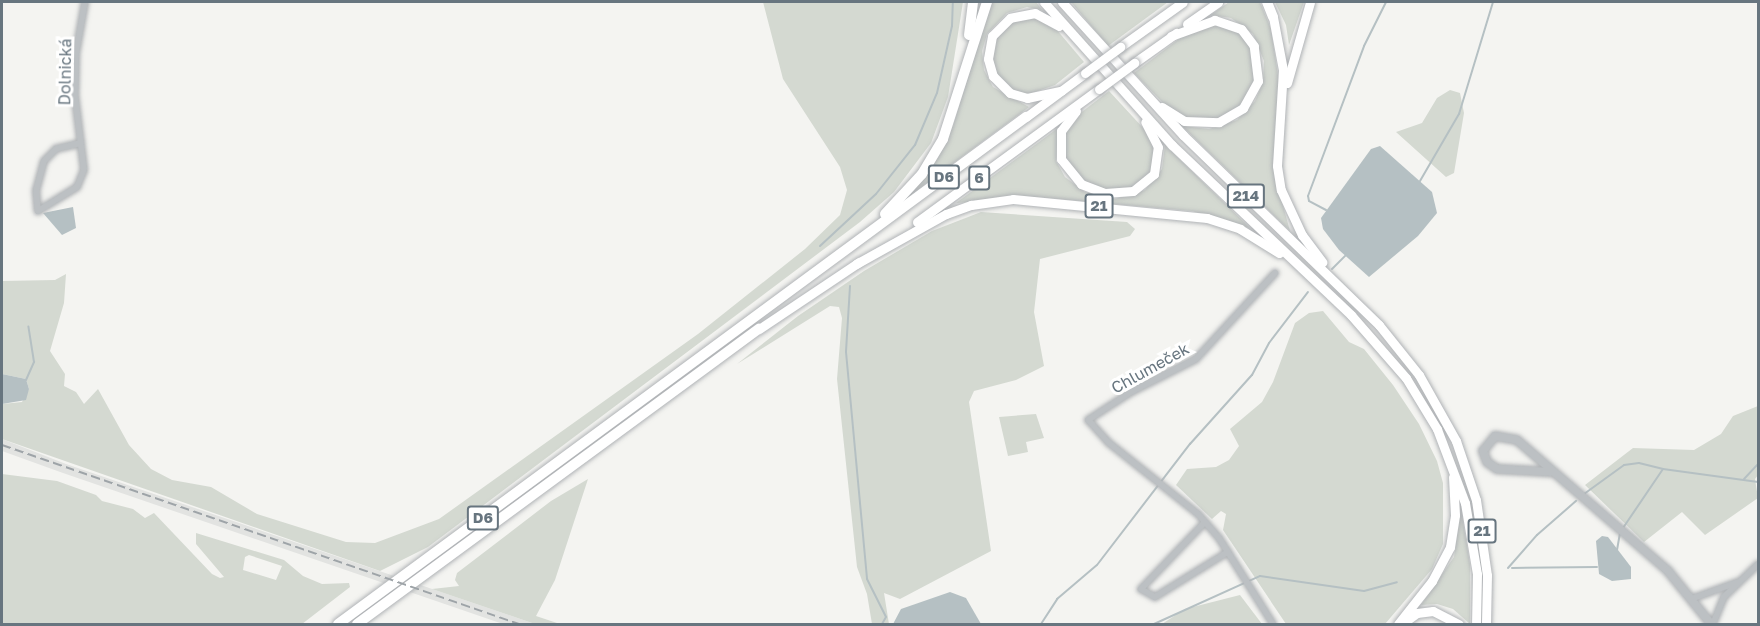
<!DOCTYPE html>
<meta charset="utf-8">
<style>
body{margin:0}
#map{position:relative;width:1760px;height:626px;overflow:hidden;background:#f4f4f1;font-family:"Golos Text",sans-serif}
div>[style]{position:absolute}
.built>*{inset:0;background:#e2e3e1}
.green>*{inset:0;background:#d4d9d1}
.water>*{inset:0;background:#b5c0c3}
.stream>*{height:2px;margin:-1px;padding:0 1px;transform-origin:1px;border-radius:1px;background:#b5c0c3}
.roads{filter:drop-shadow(0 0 2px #b0b3b6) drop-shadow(0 0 2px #b0b3b6)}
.minor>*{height:6px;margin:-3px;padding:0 3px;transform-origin:3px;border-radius:3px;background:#bcc0c3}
.tertiary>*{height:8px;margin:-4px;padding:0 4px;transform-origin:4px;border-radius:4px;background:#bcc0c3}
.trunk>*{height:9px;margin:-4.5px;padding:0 4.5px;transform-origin:4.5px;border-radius:4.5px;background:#fff}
.motorway>*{height:10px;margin:-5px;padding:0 5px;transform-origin:5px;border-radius:5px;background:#fff}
.rail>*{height:2px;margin-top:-1px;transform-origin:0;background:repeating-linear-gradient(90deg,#9ea4a8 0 9px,transparent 0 13.5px)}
.bridges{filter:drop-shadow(0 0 2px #b0b3b6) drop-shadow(0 0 2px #b0b3b6)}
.trunk-bridge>*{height:9px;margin:-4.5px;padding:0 4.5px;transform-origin:4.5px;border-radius:4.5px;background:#fff}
span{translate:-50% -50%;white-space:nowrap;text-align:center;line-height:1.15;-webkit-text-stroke:6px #fff;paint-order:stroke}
.shield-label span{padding:2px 4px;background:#fff;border:2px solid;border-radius:4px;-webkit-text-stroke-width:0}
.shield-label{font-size:15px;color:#67757f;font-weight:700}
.street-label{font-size:16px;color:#67757f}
.frame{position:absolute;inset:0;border:3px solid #67757f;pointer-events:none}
</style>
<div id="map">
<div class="built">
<i style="clip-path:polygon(2px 439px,66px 464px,535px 624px,503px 624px,63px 473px,2px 451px)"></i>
</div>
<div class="green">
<i style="clip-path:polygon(763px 2px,963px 2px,948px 97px,931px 143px,894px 192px,860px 222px,428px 547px,380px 571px,2px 439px,2px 404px,22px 402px,29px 389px,26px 379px,2px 374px,2px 281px,55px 280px,66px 274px,64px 303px,50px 351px,65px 374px,64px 386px,76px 392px,84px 404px,98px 389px,129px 445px,151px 469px,172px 480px,211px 487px,257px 514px,346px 542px,375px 543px,439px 519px,698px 334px,805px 249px,840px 215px,847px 190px,840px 167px,783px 79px)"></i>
<i style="clip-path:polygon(991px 2px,1036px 2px,1042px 10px,1027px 7px,1007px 13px,987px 34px,982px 51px,984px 70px,993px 87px,1029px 107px,909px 196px,923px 179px,953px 126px)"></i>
<i style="clip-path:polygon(1071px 2px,1168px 2px,1108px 46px)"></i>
<i style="clip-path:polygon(1229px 2px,1260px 2px,1271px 29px,1279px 82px,1274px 173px,1290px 231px,1182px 126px,1209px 129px,1237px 120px,1255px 101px,1263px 82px,1264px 61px,1253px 34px,1231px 18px,1211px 15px)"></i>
<i style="clip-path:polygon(1275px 2px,1304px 2px,1289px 45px,1286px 25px)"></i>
<i style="clip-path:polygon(1027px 15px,1051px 23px,1084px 62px,1055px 85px,1029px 94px,1011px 91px,991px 67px,992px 44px,1002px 27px)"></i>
<i style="clip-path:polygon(1215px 24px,1239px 31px,1251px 48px,1255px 80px,1241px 105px,1218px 118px,1185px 118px,1167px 107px,1134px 73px,1188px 32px)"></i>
<i style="clip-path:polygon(1450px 90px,1460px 93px,1464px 113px,1454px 173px,1446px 177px,1396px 132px,1422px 123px,1437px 98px)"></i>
<i style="clip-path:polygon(1109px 91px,1145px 130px,1155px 148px,1151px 173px,1132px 188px,1105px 190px,1083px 181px,1064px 158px,1065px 133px,1074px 118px)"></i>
<i style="clip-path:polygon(1058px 128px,1056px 161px,1065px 177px,1085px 192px,1115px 199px,1145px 190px,1162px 169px,1165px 145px,1250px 228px,1192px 211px,1035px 197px,956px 203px)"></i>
<i style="clip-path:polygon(981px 212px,1127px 222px,1135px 229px,1130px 236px,1040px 259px,1034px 312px,1044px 366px,1016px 380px,974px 391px,969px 402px,991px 551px,900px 599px,884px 593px,889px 624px,872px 624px,867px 594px,857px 567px,837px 379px,842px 318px,839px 307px,830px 306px,737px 364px,798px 316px,864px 271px,932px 231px)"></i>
<i style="clip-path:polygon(1323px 311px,1349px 342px,1364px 349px,1393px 385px,1419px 424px,1437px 461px,1443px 483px,1443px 544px,1432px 569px,1385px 624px,1286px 624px,1223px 530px,1226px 514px,1221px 511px,1212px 519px,1176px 485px,1187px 469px,1216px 467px,1229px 460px,1239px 446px,1230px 429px,1262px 402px,1273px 382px,1295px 323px,1309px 313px)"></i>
<i style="clip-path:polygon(1758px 406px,1758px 475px,1755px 479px,1758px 498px,1705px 535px,1682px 512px,1644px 542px,1585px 485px,1633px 448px,1694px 450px,1721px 434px,1733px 416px)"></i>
<i style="clip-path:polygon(1036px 414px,1044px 438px,1026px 442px,1028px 452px,1008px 456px,999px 417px)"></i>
<i style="clip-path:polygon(evenodd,2px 474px,57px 481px,96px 495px,102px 501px,133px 509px,145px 518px,154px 513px,212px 574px,220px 578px,224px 577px,196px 544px,196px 533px,284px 560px,303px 576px,322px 584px,349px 583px,350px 587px,302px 624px,2px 624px,2px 474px,249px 555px,282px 566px,276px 580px,243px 570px,245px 557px,249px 555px)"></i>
<i style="clip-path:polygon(588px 479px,555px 580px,536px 616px,560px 624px,535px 624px,432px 589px,459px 586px,455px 580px,457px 573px,551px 501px)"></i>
<i style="clip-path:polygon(1461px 509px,1470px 564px,1470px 624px,1453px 609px,1437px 604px,1421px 605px,1454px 557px)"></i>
<i style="clip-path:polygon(1240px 595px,1262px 624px,1162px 624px,1185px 609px)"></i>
</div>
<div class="water">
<i style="clip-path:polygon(1380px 146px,1432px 192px,1437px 213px,1418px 236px,1369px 277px,1339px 250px,1323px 229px,1321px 218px,1371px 149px)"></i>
<i style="clip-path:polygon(73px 207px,76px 228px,62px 235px,43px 213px)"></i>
<i style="clip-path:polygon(2px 374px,26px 379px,29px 389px,26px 400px,2px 404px)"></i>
<i style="clip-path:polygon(1602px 536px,1608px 537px,1631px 567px,1631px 579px,1612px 581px,1599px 574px,1596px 541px)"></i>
<i style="clip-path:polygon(950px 592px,966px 598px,981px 624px,893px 624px,901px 609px)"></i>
</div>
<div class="stream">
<i style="left:1420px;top:181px;width:78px;rotate:-59.8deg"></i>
<i style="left:1459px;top:114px;width:117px;rotate:-73.1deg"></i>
<i style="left:1326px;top:210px;width:19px;rotate:-152deg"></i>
<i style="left:1309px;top:201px;width:5px;rotate:-101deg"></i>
<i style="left:1308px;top:196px;width:160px;rotate:-69.5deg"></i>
<i style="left:1364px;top:46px;width:49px;rotate:-63.4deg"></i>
<i style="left:820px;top:246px;width:76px;rotate:-42.9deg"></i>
<i style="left:876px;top:194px;width:63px;rotate:-51.5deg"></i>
<i style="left:915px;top:145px;width:56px;rotate:-67.1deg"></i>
<i style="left:937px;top:93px;width:69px;rotate:-77.4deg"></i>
<i style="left:952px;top:26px;width:24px;rotate:-88deg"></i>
<i style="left:1332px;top:269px;width:20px;rotate:-45deg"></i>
<i style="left:850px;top:286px;width:66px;rotate:93.5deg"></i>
<i style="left:846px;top:352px;width:228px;rotate:84.7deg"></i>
<i style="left:867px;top:579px;width:42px;rotate:63.4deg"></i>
<i style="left:886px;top:617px;width:8px;rotate:120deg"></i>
<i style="left:26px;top:380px;width:20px;rotate:-66deg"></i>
<i style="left:34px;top:362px;width:36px;rotate:-99deg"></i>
<i style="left:1744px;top:479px;width:21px;rotate:-47deg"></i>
<i style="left:1584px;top:494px;width:49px;rotate:-35.9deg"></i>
<i style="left:1624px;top:465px;width:15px;rotate:-8deg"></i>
<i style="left:1639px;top:463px;width:25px;rotate:14deg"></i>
<i style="left:1623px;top:528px;width:71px;rotate:-55.9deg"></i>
<i style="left:1663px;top:469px;width:96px;rotate:7.8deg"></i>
<i style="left:1617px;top:550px;width:17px;rotate:-80deg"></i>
<i style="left:1508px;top:568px;width:44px;rotate:-48.7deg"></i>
<i style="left:1537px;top:535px;width:52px;rotate:-41.1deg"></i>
<i style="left:1512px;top:568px;width:85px;rotate:-0.7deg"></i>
<i style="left:1041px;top:624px;width:30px;rotate:-57deg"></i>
<i style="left:1057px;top:599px;width:52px;rotate:-40.4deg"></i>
<i style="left:1097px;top:565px;width:153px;rotate:-52.5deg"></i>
<i style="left:1190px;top:444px;width:93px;rotate:-48.1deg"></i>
<i style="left:1252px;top:375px;width:36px;rotate:-62deg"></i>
<i style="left:1269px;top:343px;width:64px;rotate:-52.6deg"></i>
<i style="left:1154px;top:624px;width:116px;rotate:-24.4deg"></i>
<i style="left:1260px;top:576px;width:105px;rotate:8.2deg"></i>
<i style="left:1364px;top:591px;width:34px;rotate:-15deg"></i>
</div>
<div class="roads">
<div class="minor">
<i style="left:81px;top:143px;width:26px;rotate:167deg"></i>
<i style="left:56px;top:149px;width:17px;rotate:135deg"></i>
<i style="left:44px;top:161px;width:30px;rotate:105deg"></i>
<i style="left:36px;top:190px;width:21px;rotate:85deg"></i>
<i style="left:38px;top:211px;width:46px;rotate:-31.6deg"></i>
<i style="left:77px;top:187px;width:18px;rotate:-68deg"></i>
<i style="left:84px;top:170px;width:75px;rotate:-96.9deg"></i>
<i style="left:75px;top:96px;width:43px;rotate:-88.7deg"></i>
<i style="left:76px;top:53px;width:52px;rotate:-80deg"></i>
<i style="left:1205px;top:522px;width:93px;rotate:133.7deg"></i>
<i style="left:1141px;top:589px;width:16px;rotate:30deg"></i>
<i style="left:1155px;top:597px;width:86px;rotate:-31.7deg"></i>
<i style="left:1691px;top:599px;width:50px;rotate:-19.9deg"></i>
<i style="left:1273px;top:624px;width:102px;rotate:-122.1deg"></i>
<i style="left:1219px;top:538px;width:32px;rotate:-131deg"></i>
<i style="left:1198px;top:514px;width:114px;rotate:-141.4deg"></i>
<i style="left:1109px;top:443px;width:31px;rotate:-132deg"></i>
<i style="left:1088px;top:420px;width:51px;rotate:-33.1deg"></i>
<i style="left:1131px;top:392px;width:73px;rotate:-26.9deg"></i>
<i style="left:1196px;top:359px;width:117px;rotate:-47.4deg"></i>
<i style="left:1713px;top:624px;width:29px;rotate:-68deg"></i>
<i style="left:1724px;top:597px;width:47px;rotate:-44.1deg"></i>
</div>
<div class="tertiary">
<i style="left:1551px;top:472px;width:54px;rotate:-176.8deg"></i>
<i style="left:1497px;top:469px;width:12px;rotate:-145deg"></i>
<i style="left:1487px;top:462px;width:12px;rotate:-110deg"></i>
<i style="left:1483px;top:451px;width:19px;rotate:-51deg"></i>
<i style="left:1495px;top:436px;width:22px;rotate:10deg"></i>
<i style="left:1517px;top:440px;width:200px;rotate:40.9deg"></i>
<i style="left:1668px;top:571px;width:68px;rotate:50.9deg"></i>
</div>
<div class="trunk">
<i style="left:1044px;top:2px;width:192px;rotate:48.2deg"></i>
<i style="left:1172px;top:145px;width:247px;rotate:43.5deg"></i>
<i style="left:1351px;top:315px;width:84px;rotate:48.9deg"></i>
<i style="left:1406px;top:378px;width:60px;rotate:58.7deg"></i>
<i style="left:1437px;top:429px;width:79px;rotate:69.3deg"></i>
<i style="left:1465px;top:503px;width:72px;rotate:80.4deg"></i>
<i style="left:1477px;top:574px;width:50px;rotate:91.1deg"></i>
<i style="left:1062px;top:2px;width:180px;rotate:47.7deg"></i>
<i style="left:1183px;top:135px;width:273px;rotate:44.1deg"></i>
<i style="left:1379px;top:325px;width:64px;rotate:51.3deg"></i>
<i style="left:1419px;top:375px;width:76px;rotate:60.7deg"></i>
<i style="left:1456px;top:441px;width:62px;rotate:71.3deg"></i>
<i style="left:1476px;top:500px;width:76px;rotate:81.7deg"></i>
<i style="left:1487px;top:575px;width:49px;rotate:91.2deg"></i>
<i style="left:1273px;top:17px;width:54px;rotate:79.3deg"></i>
<i style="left:1283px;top:70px;width:96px;rotate:93.6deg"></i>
<i style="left:1277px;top:166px;width:24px;rotate:81deg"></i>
<i style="left:1281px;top:190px;width:50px;rotate:65deg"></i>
<i style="left:1302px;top:235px;width:34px;rotate:53deg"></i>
<i style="left:1187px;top:24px;width:38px;rotate:-35deg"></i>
<i style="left:1059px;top:26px;width:27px;rotate:-152deg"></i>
<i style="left:1035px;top:13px;width:25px;rotate:169deg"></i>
<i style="left:1010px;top:18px;width:25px;rotate:135deg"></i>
<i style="left:992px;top:36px;width:23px;rotate:100deg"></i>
<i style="left:988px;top:59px;width:18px;rotate:74deg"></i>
<i style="left:993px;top:76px;width:24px;rotate:45deg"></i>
<i style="left:1010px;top:93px;width:18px;rotate:16deg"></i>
<i style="left:1027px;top:98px;width:35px;rotate:-12deg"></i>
<i style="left:1120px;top:47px;width:77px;rotate:-35.5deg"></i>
<i style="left:1134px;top:63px;width:52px;rotate:-35.5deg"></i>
<i style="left:1287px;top:83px;width:84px;rotate:-74.1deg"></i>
<i style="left:1162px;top:107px;width:26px;rotate:32deg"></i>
<i style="left:1184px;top:121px;width:35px;rotate:2deg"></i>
<i style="left:1219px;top:122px;width:28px;rotate:-30deg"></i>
<i style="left:1243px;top:108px;width:31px;rotate:-61deg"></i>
<i style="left:1258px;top:81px;width:35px;rotate:-97deg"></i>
<i style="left:1254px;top:46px;width:21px;rotate:-127deg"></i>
<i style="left:1241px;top:29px;width:28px;rotate:-161deg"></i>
<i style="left:1215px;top:20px;width:47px;rotate:160deg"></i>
<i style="left:1076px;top:111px;width:25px;rotate:127deg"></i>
<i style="left:1061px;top:131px;width:28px;rotate:90deg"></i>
<i style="left:1061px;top:159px;width:32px;rotate:51deg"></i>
<i style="left:1081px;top:184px;width:26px;rotate:21deg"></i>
<i style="left:1105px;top:193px;width:28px;rotate:-4deg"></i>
<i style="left:1133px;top:191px;width:27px;rotate:-39deg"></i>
<i style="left:1154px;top:174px;width:27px;rotate:-82deg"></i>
<i style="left:1158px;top:147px;width:28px;rotate:-117deg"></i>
<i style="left:1026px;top:117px;width:74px;rotate:-36.7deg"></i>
<i style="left:917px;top:222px;width:225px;rotate:-36.2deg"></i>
<i style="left:856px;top:264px;width:103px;rotate:-29.1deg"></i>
<i style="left:946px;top:214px;width:27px;rotate:-20deg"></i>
<i style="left:971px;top:205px;width:42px;rotate:-8.1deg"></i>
<i style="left:1013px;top:199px;width:195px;rotate:5.6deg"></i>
<i style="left:1207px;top:218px;width:35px;rotate:18deg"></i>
<i style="left:1240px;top:229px;width:46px;rotate:31.6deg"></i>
<i style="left:759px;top:329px;width:120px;rotate:-33.8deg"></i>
<i style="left:1403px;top:623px;width:17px;rotate:-36deg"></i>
<i style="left:1417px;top:613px;width:16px;rotate:-7deg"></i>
<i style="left:1433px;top:611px;width:29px;rotate:27deg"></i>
<i style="left:1398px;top:624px;width:55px;rotate:-51.7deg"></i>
<i style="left:1432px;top:581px;width:38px;rotate:-62deg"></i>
<i style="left:1450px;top:547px;width:32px;rotate:-81deg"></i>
<i style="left:1455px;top:515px;width:38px;rotate:-93deg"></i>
</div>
<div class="motorway">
<i style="left:1267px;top:2px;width:16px;rotate:68deg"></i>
<i style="left:969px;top:35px;width:33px;rotate:-83deg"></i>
<i style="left:885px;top:214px;width:54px;rotate:-47.2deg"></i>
<i style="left:922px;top:174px;width:41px;rotate:-59deg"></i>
<i style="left:943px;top:139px;width:144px;rotate:-72.2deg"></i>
<i style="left:338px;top:624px;width:855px;rotate:-36.39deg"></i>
<i style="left:357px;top:624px;width:499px;rotate:-36.3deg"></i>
</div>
</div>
<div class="rail">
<i style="left:2px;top:445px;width:547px;rotate:19.1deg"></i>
</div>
<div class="bridges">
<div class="trunk-bridge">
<i style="left:1085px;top:73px;width:44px;rotate:-36.6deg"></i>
<i style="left:1099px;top:89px;width:44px;rotate:-36.6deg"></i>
</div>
</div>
<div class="shield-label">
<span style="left:944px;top:177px">D6</span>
<span style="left:979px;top:178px">6</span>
<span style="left:1246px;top:196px">214</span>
<span style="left:1099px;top:206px">21</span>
<span style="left:483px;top:518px">D6</span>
<span style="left:1482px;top:531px">21</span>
</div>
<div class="street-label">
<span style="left:65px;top:72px;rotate:-89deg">Dolnická</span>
<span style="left:1150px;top:368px;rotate:-29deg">Chlumeček</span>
</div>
<div class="frame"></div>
</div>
